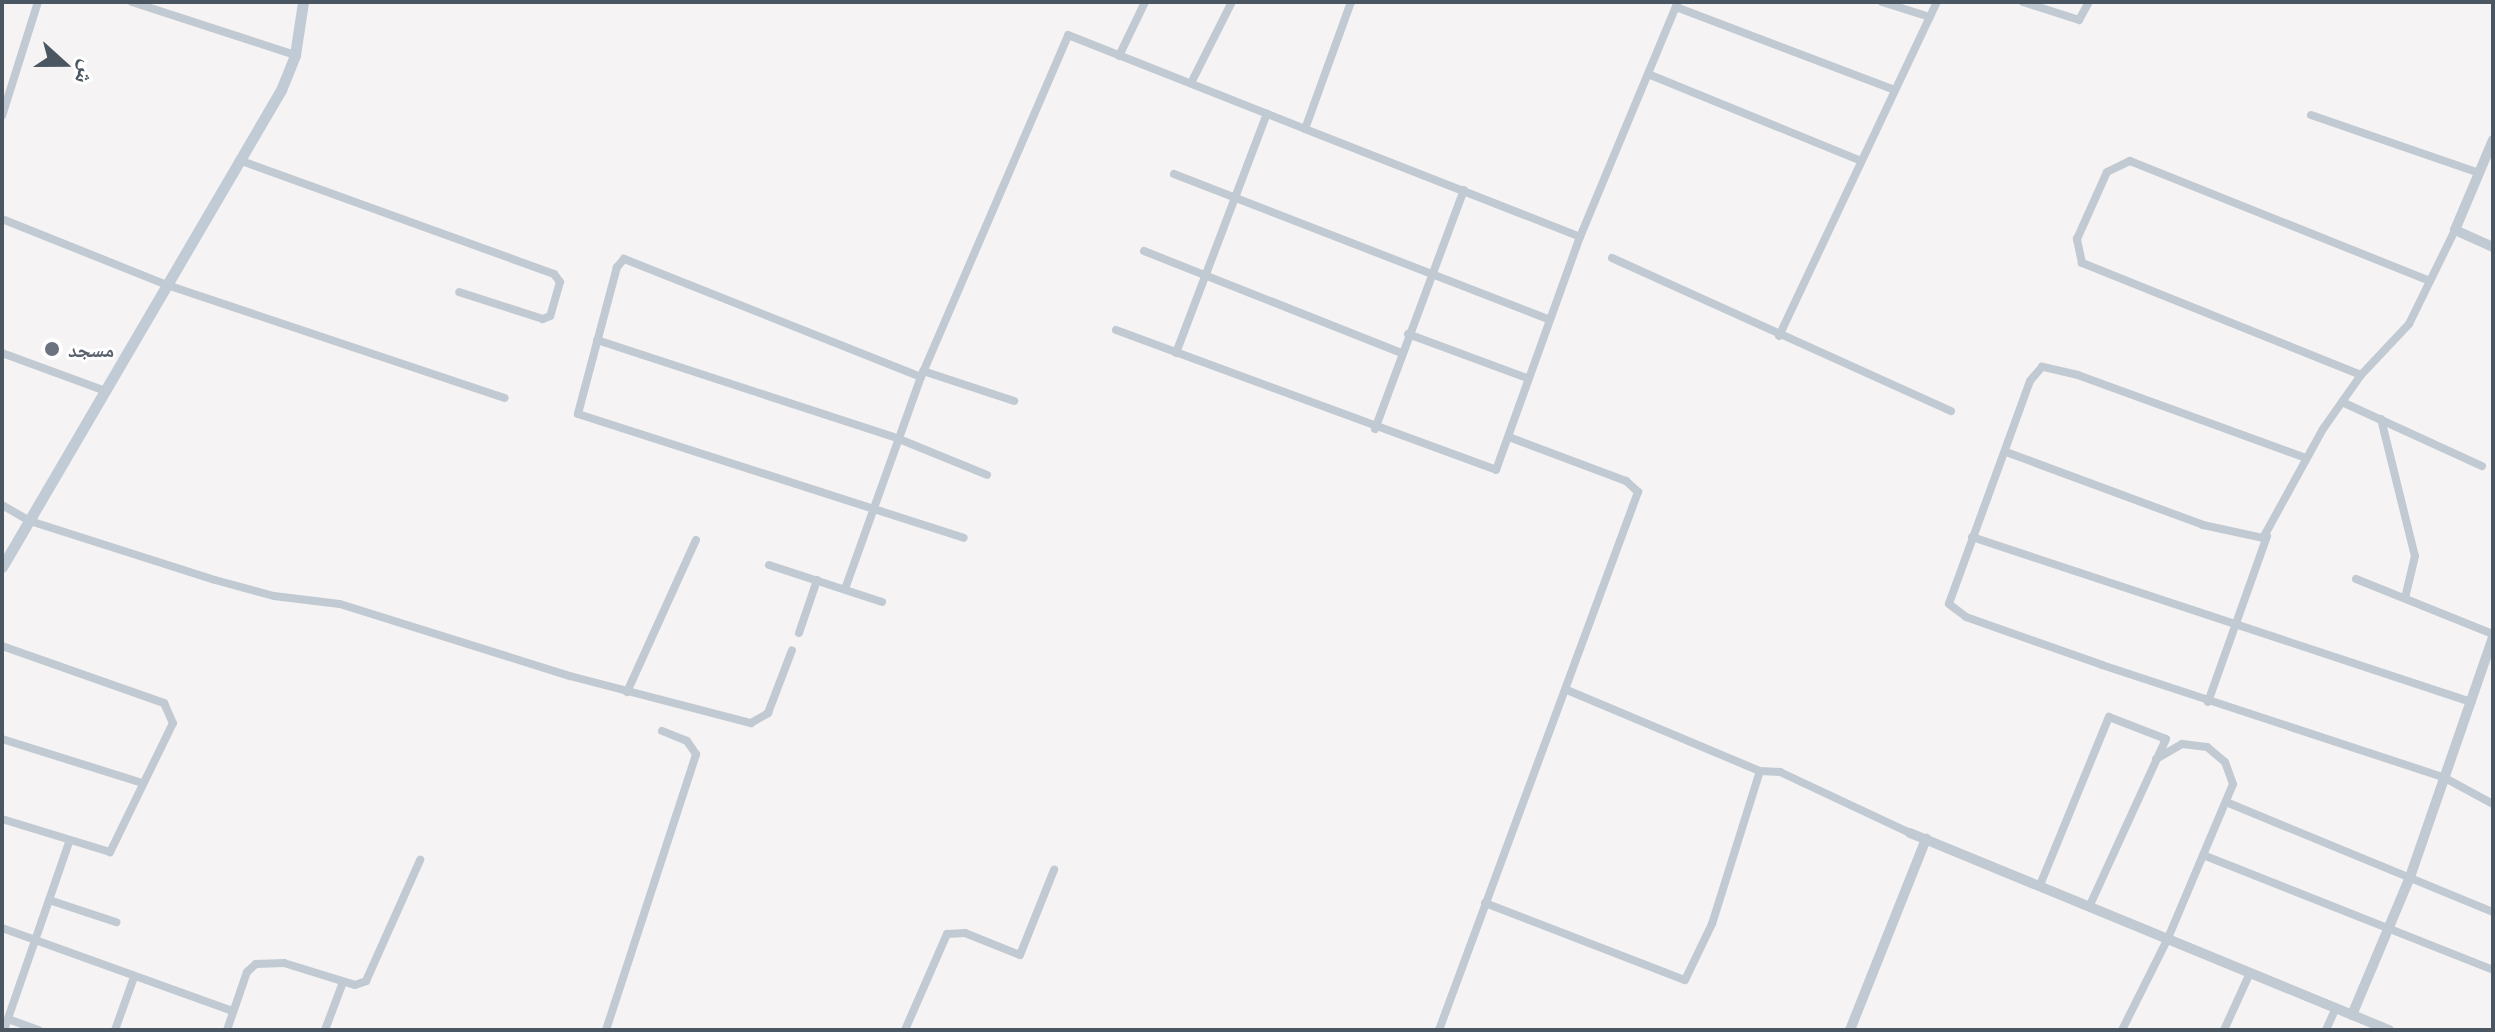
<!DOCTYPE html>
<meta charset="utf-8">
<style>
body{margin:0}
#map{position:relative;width:2495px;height:1032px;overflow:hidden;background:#f5f3f3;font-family:Ubuntu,"Noto Naskh Arabic",sans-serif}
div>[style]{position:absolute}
.minor>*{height:8px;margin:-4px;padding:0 4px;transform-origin:4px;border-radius:4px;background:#c1cad2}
.tertiary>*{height:10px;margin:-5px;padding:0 5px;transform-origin:5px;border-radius:5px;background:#c1cad2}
.secondary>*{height:11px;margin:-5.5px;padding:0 5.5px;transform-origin:5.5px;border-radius:5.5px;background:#c1cbd6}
.dots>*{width:22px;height:22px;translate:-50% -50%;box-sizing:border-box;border:4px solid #fff;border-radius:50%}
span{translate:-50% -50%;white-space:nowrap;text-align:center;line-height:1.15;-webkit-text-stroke:6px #fff;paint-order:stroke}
.worship-label{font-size:20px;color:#5b616d;font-weight:700}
.left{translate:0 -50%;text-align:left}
.frame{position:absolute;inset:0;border:4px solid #4a5661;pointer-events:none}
.north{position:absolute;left:24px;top:24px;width:80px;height:80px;-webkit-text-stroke:6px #fff;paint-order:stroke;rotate:111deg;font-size:22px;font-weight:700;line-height:32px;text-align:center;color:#4a5661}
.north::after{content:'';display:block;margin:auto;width:28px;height:36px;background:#4a5661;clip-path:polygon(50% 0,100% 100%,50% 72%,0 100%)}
</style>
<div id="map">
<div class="minor">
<i style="left:132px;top:2px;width:171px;rotate:18deg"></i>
<i style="left:1882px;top:2px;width:50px;rotate:17.4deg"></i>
<i style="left:2023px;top:2px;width:59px;rotate:17.8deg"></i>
<i style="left:2079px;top:20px;width:21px;rotate:-61deg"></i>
<i style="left:1676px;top:7px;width:234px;rotate:20.8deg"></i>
<i style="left:1119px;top:56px;width:60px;rotate:-64.3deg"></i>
<i style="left:1648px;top:74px;width:230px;rotate:22.2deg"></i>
<i style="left:1191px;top:83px;width:91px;rotate:-63.2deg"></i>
<i style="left:2311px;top:115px;width:178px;rotate:19deg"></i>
<i style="left:2px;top:116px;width:120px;rotate:-72.5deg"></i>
<i style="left:1305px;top:129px;width:295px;rotate:21.4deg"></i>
<i style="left:239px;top:160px;width:335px;rotate:19.9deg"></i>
<i style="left:554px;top:274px;width:10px;rotate:53deg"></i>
<i style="left:560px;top:282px;width:35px;rotate:106deg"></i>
<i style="left:550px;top:316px;width:8px;rotate:157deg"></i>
<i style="left:543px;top:319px;width:88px;rotate:-162.2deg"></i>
<i style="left:1174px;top:174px;width:401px;rotate:21.2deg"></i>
<i style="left:2px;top:219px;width:178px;rotate:21.8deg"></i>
<i style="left:167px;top:285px;width:356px;rotate:18.5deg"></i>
<i style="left:1144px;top:251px;width:277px;rotate:21.6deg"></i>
<i style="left:1612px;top:258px;width:372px;rotate:24.3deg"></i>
<i style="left:1116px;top:330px;width:405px;rotate:20.2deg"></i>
<i style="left:1496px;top:470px;width:248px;rotate:-70.2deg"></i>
<i style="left:1580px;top:237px;width:255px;rotate:-67.4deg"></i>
<i style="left:1408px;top:334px;width:127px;rotate:20.3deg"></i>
<i style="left:1779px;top:336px;width:369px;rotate:-64.7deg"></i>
<i style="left:597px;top:340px;width:318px;rotate:18.1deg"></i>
<i style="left:899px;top:439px;width:95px;rotate:22.2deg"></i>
<i style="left:2px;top:353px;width:111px;rotate:20.1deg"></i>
<i style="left:1176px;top:353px;width:256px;rotate:-69.2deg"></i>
<i style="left:923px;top:371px;width:96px;rotate:18.2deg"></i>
<i style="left:2361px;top:375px;width:301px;rotate:-158.1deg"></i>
<i style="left:2082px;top:263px;width:25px;rotate:-102deg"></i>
<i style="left:2077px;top:239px;width:73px;rotate:-65.9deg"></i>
<i style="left:2107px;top:172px;width:25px;rotate:-26deg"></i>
<i style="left:2130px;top:161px;width:323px;rotate:21.8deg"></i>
<i style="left:921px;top:377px;width:320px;rotate:-158.3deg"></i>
<i style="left:624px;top:259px;width:11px;rotate:131deg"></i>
<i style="left:617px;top:267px;width:152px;rotate:104.9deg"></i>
<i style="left:578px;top:414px;width:405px;rotate:17.8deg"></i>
<i style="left:2342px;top:402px;width:154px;rotate:24.6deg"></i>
<i style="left:2381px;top:419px;width:141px;rotate:76.1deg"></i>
<i style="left:2415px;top:556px;width:43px;rotate:103.4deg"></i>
<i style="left:1375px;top:429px;width:255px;rotate:-69.6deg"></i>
<i style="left:2006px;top:452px;width:210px;rotate:20.3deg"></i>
<i style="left:2203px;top:525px;width:61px;rotate:12.2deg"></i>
<i style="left:2263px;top:538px;width:124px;rotate:-61.2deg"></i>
<i style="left:2323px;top:429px;width:66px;rotate:-54.9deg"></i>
<i style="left:2361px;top:375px;width:70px;rotate:-46.7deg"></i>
<i style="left:2409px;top:324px;width:105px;rotate:-63.9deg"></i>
<i style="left:2306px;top:458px;width:243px;rotate:-160deg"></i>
<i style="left:2078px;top:375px;width:37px;rotate:-167deg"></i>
<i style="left:2042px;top:367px;width:18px;rotate:131deg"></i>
<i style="left:2030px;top:381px;width:237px;rotate:110deg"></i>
<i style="left:1949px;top:604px;width:21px;rotate:37deg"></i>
<i style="left:1966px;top:617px;width:144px;rotate:19.4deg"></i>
<i style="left:2102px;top:665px;width:361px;rotate:18.2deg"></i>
<i style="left:2445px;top:778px;width:55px;rotate:28.4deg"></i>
<i style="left:2px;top:505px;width:32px;rotate:30deg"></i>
<i style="left:30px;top:521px;width:194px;rotate:17.7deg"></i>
<i style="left:215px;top:580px;width:61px;rotate:15.2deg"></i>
<i style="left:274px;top:596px;width:66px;rotate:6.9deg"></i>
<i style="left:340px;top:604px;width:241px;rotate:17.4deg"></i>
<i style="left:570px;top:676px;width:187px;rotate:14.6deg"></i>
<i style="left:751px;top:723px;width:20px;rotate:-30deg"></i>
<i style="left:768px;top:713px;width:67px;rotate:-69.1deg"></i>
<i style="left:1972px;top:537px;width:526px;rotate:18.3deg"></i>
<i style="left:769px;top:565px;width:119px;rotate:18.1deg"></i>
<i style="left:2356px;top:579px;width:148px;rotate:21.9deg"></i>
<i style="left:845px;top:589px;width:225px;rotate:-70.3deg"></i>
<i style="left:921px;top:377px;width:372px;rotate:-66.7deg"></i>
<i style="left:1068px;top:35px;width:255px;rotate:21.6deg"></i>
<i style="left:1305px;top:129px;width:135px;rotate:-70.1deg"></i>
<i style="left:799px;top:633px;width:56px;rotate:-71.2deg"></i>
<i style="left:2px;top:646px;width:172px;rotate:19.4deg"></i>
<i style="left:164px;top:703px;width:22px;rotate:66deg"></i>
<i style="left:173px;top:723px;width:144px;rotate:116deg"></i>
<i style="left:110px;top:852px;width:113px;rotate:-163deg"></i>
<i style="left:1567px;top:690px;width:209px;rotate:22.8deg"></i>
<i style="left:1760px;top:771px;width:20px;rotate:3deg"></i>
<i style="left:1780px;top:772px;width:144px;rotate:25.1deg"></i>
<i style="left:627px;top:692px;width:167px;rotate:-65.6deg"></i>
<i style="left:2208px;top:702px;width:176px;rotate:-70.4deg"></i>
<i style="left:2px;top:739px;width:147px;rotate:17.4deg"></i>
<i style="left:2226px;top:802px;width:289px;rotate:22.4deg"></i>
<i style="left:2203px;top:855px;width:312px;rotate:21.6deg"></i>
<i style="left:2040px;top:885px;width:182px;rotate:-67.7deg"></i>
<i style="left:2109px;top:717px;width:61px;rotate:21.1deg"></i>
<i style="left:2166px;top:739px;width:183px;rotate:114.6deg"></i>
<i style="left:49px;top:900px;width:71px;rotate:18.2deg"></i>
<i style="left:1485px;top:903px;width:214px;rotate:21.1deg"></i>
<i style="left:1685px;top:980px;width:62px;rotate:-64.3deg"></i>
<i style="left:1712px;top:924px;width:160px;rotate:-72.6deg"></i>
<i style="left:2px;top:928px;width:245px;rotate:19.8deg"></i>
<i style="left:8px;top:1019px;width:33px;rotate:20deg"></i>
<i style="left:4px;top:1030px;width:199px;rotate:-70.9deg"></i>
<i style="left:115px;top:1030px;width:56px;rotate:-70.3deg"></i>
<i style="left:227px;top:1030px;width:61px;rotate:-71deg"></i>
<i style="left:247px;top:972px;width:12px;rotate:-42deg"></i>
<i style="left:256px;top:964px;width:28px;rotate:-2deg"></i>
<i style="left:284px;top:963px;width:74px;rotate:17.2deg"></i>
<i style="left:355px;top:985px;width:12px;rotate:-20deg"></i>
<i style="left:366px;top:981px;width:133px;rotate:-65.9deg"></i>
<i style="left:325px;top:1030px;width:51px;rotate:-69.4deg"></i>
<i style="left:606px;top:1030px;width:290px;rotate:-71.9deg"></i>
<i style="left:696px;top:754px;width:16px;rotate:-125deg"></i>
<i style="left:687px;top:741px;width:27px;rotate:-158deg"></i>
<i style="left:905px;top:1030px;width:105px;rotate:-66.4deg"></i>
<i style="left:947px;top:934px;width:18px;rotate:-3deg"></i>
<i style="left:965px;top:933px;width:59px;rotate:21.8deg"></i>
<i style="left:1020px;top:955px;width:92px;rotate:-68.2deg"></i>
<i style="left:1439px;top:1030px;width:574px;rotate:-69.7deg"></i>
<i style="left:1638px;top:492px;width:16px;rotate:-137deg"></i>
<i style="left:1626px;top:481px;width:125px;rotate:-159.4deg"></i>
<i style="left:2122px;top:1030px;width:103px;rotate:-63.4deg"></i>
<i style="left:2168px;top:938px;width:167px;rotate:-67.1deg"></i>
<i style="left:2233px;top:784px;width:23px;rotate:-110deg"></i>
<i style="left:2225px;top:762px;width:23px;rotate:-140deg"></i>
<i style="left:2207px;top:747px;width:25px;rotate:-173deg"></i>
<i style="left:2182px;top:744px;width:30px;rotate:150deg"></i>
<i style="left:2224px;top:1030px;width:63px;rotate:-65.5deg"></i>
<i style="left:2326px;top:1030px;width:24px;rotate:-66deg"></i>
</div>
<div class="tertiary">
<i style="left:2493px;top:140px;width:98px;rotate:112.9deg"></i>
<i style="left:2455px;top:230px;width:42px;rotate:24.1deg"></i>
<i style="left:1910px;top:833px;width:518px;rotate:22.36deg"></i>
<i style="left:2352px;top:1015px;width:150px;rotate:-67.2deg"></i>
<i style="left:2410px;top:877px;width:254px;rotate:-70.9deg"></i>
<i style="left:1850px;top:1030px;width:206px;rotate:-68.3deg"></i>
</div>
<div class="secondary">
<i style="left:2px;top:567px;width:553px;rotate:-59.68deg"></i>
<i style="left:281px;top:90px;width:38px;rotate:-68deg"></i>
<i style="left:295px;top:55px;width:54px;rotate:-81.4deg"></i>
</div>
<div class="dots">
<i style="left:52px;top:349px;background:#6b7280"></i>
</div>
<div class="worship-label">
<span class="left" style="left:68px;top:349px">مسجد</span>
</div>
<div class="frame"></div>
<div class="north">ش</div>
</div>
